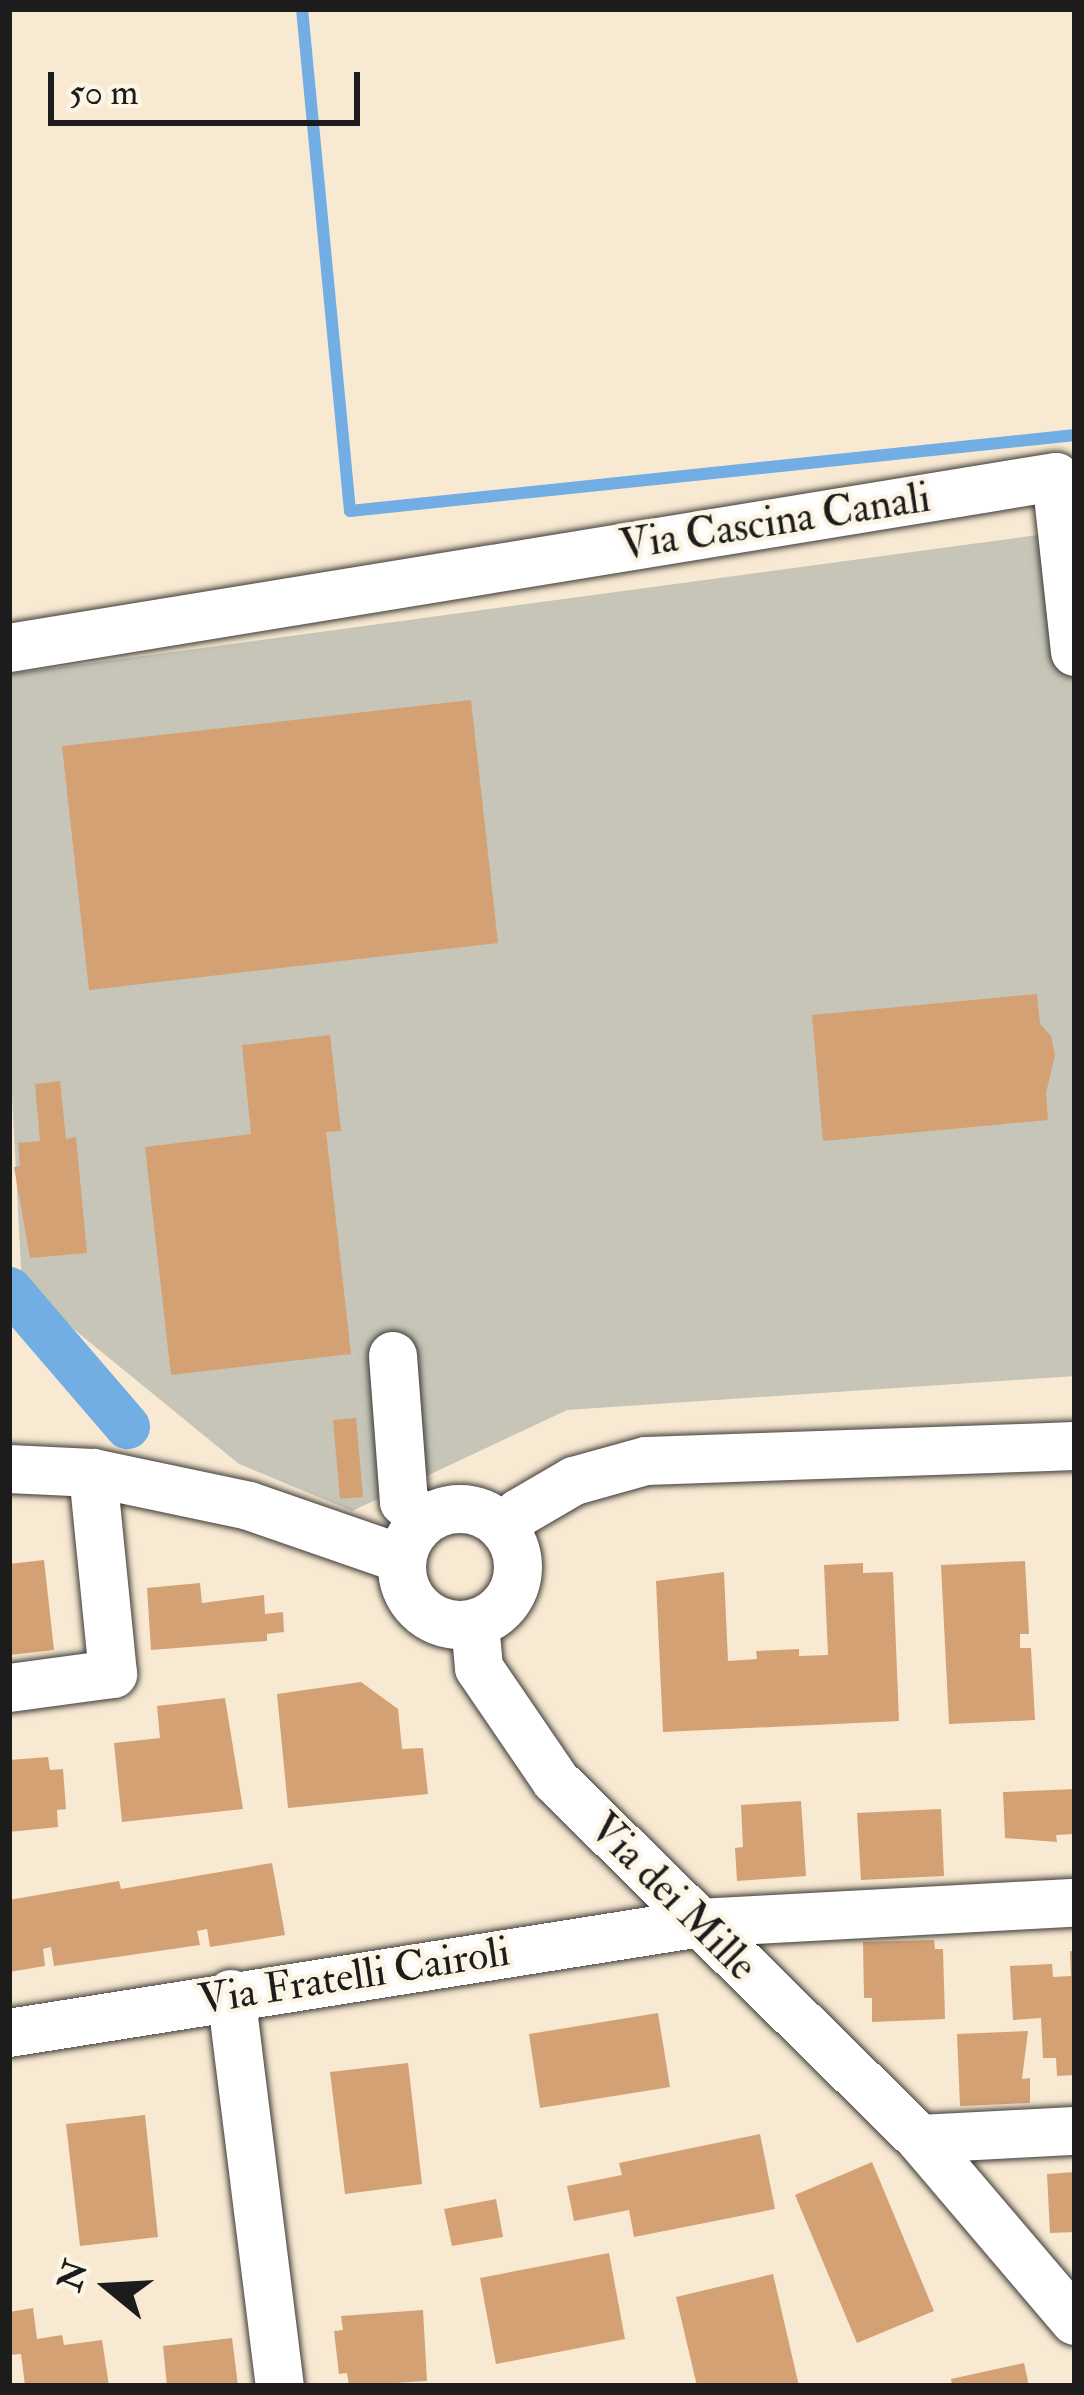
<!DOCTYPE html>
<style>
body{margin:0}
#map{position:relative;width:1084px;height:2395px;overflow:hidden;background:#f8e9d2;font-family:"IM FELL Double Pica",serif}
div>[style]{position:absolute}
.industrial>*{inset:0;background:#c6c5b8}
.stream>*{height:12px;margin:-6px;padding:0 6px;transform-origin:6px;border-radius:6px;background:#72ade3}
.canal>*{height:45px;margin:-22.5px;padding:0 22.5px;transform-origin:22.5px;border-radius:22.5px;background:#72ade3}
.building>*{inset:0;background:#d4a174}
.roads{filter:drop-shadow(0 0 3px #3d3b37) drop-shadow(0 0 3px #3d3b37)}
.minor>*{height:48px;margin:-24px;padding:0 24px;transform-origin:24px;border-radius:24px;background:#fff}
.minor>.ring{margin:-24px;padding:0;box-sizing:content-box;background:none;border:48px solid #fff;border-radius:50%}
span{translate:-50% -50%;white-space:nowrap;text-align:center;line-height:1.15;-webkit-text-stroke:9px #fcf5e5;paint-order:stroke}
.street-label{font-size:42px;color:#1c1c1c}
.frame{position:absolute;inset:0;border:12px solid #1c1c1c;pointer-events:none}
.north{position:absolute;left:48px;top:2227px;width:120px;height:120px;-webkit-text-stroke:9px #fcf5e5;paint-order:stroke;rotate:288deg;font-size:33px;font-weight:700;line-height:48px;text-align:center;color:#1c1c1c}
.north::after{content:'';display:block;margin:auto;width:42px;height:54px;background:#1c1c1c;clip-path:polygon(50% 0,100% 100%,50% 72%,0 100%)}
.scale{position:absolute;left:48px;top:72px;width:312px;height:54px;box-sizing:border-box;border:6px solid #1c1c1c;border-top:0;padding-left:15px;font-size:36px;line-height:42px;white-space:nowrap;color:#1c1c1c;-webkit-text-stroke:9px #fcf5e5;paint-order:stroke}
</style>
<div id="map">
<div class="industrial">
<i style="clip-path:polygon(1075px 530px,1075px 1376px,567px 1410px,352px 1511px,239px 1464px,22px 1287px,9px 1038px,9px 674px)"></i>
</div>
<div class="stream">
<i style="left:302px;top:9px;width:504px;rotate:84.54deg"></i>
<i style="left:350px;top:511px;width:729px;rotate:-5.98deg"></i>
</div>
<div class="canal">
<i style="left:9px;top:1289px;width:181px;rotate:49.3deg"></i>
</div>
<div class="building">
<i style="clip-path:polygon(471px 700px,498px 943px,89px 990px,62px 746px)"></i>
<i style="clip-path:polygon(1037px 994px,1040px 1024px,1051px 1036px,1055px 1055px,1046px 1093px,1048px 1120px,823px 1141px,812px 1015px)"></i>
<i style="clip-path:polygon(330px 1035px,341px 1131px,326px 1132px,351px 1354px,171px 1375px,145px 1147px,251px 1134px,242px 1045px)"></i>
<i style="clip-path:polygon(60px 1081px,66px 1139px,76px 1137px,87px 1253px,30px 1258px,14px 1167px,20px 1166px,18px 1143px,40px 1141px,35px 1084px)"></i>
<i style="clip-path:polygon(356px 1418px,363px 1497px,340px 1499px,333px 1420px)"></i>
<i style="clip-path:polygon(44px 1560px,54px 1650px,9px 1655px,9px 1564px)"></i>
<i style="clip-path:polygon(1025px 1561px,1029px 1634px,1020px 1634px,1020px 1648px,1031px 1648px,1035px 1720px,949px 1724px,941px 1565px)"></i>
<i style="clip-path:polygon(863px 1563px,863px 1573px,893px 1572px,899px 1721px,663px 1732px,656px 1581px,724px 1572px,728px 1661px,757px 1659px,756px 1651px,799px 1649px,799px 1656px,828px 1655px,824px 1565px)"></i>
<i style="clip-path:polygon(200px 1583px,202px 1603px,264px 1595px,265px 1614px,283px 1612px,284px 1632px,267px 1634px,267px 1641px,151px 1650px,147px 1588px)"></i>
<i style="clip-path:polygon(361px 1682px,398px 1709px,402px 1749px,423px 1748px,428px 1794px,288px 1808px,277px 1694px)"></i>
<i style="clip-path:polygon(225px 1698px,243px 1809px,122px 1822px,114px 1743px,160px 1738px,157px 1706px)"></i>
<i style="clip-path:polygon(48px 1757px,50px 1770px,63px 1769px,66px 1809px,57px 1810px,58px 1827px,9px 1832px,9px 1760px)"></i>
<i style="clip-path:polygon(1075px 1789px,1075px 1834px,1056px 1835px,1057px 1842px,1005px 1838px,1003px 1792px)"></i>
<i style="clip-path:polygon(801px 1801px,806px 1876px,737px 1881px,735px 1848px,743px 1847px,741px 1805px)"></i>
<i style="clip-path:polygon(941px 1809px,944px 1876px,861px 1880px,857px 1813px)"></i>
<i style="clip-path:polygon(272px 1863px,285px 1935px,210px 1947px,207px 1929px,197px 1931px,200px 1945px,54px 1966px,51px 1947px,43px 1949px,45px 1966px,9px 1972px,9px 1900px,119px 1881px,121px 1889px)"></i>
<i style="clip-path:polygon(934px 1940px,935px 1949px,943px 1949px,945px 2019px,872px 2022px,872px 1998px,864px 1998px,863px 1942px)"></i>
<i style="clip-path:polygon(1070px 1951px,1075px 1951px,1075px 2075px,1057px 2076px,1056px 2058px,1043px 2058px,1041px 2018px,1013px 2020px,1010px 1966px,1052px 1964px,1053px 1977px,1071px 1976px)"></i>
<i style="clip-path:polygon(658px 2013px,670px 2087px,540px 2108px,529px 2034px)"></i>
<i style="clip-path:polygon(1028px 2031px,1022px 2079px,1030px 2078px,1030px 2103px,960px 2106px,957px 2034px)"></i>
<i style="clip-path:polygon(408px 2063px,422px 2184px,345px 2194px,330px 2072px)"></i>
<i style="clip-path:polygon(145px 2115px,158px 2237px,80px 2246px,66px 2124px)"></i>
<i style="clip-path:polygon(760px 2134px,775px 2209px,634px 2237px,629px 2210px,574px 2221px,567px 2186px,622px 2175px,619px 2163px)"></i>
<i style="clip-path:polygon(872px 2162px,934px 2311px,857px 2343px,795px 2195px)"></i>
<i style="clip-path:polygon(1075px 2172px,1075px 2232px,1050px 2233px,1047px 2174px)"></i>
<i style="clip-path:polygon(496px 2199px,503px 2237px,452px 2246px,444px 2209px)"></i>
<i style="clip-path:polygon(609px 2253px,625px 2339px,496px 2364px,480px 2278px)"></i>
<i style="clip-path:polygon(773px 2274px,799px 2386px,697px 2386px,676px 2297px)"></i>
<i style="clip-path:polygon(33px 2308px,37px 2339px,62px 2335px,64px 2345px,102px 2340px,109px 2386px,25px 2386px,21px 2354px,9px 2355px,9px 2312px)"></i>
<i style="clip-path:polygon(423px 2310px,427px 2381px,349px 2386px,347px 2373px,339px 2374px,334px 2331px,343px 2330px,341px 2316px)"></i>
<i style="clip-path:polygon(232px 2338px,238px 2386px,167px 2386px,163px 2346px)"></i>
<i style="clip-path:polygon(1024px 2363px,1029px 2386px,952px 2386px,951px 2379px)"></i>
</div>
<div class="roads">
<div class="minor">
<i style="left:9px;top:648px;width:1061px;rotate:-9.28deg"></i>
<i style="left:1056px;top:477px;width:176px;rotate:83.8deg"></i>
<i style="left:393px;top:1356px;width:146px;rotate:85.7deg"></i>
<i style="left:404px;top:1502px;width:27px;rotate:42deg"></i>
<i style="left:9px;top:1469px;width:84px;rotate:2.7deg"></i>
<i style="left:93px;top:1473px;width:159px;rotate:11.9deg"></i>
<i style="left:249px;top:1506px;width:162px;rotate:19.1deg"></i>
<i class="ring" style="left:402px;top:1509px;width:68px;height:68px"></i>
<i style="left:505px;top:1529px;width:21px;rotate:-49deg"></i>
<i style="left:519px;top:1513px;width:64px;rotate:-30.2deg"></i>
<i style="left:574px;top:1481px;width:75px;rotate:-15.5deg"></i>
<i style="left:646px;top:1461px;width:429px;rotate:-2deg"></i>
<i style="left:475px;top:1624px;width:44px;rotate:84.8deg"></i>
<i style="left:479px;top:1668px;width:137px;rotate:55.7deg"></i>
<i style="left:556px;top:1781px;width:511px;rotate:44.52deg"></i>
<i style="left:920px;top:2139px;width:239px;rotate:49.6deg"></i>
<i style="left:9px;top:1688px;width:105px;rotate:-7.7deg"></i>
<i style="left:113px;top:1674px;width:202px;rotate:-95.7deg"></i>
<i style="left:231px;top:1994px;width:395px;rotate:82.9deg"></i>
<i style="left:9px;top:2033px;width:700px;rotate:-9.04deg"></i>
<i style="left:700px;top:1923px;width:376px;rotate:-3.1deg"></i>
<i style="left:920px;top:2139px;width:155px;rotate:-3deg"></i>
</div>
</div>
<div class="street-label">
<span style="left:775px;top:522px;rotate:-9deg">Via Cascina Canali</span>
<span style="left:673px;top:1897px;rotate:45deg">Via dei Mille</span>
<span style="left:354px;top:1976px;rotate:-9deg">Via Fratelli Cairoli</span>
</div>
<div class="frame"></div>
<div class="north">N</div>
<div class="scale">50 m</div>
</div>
